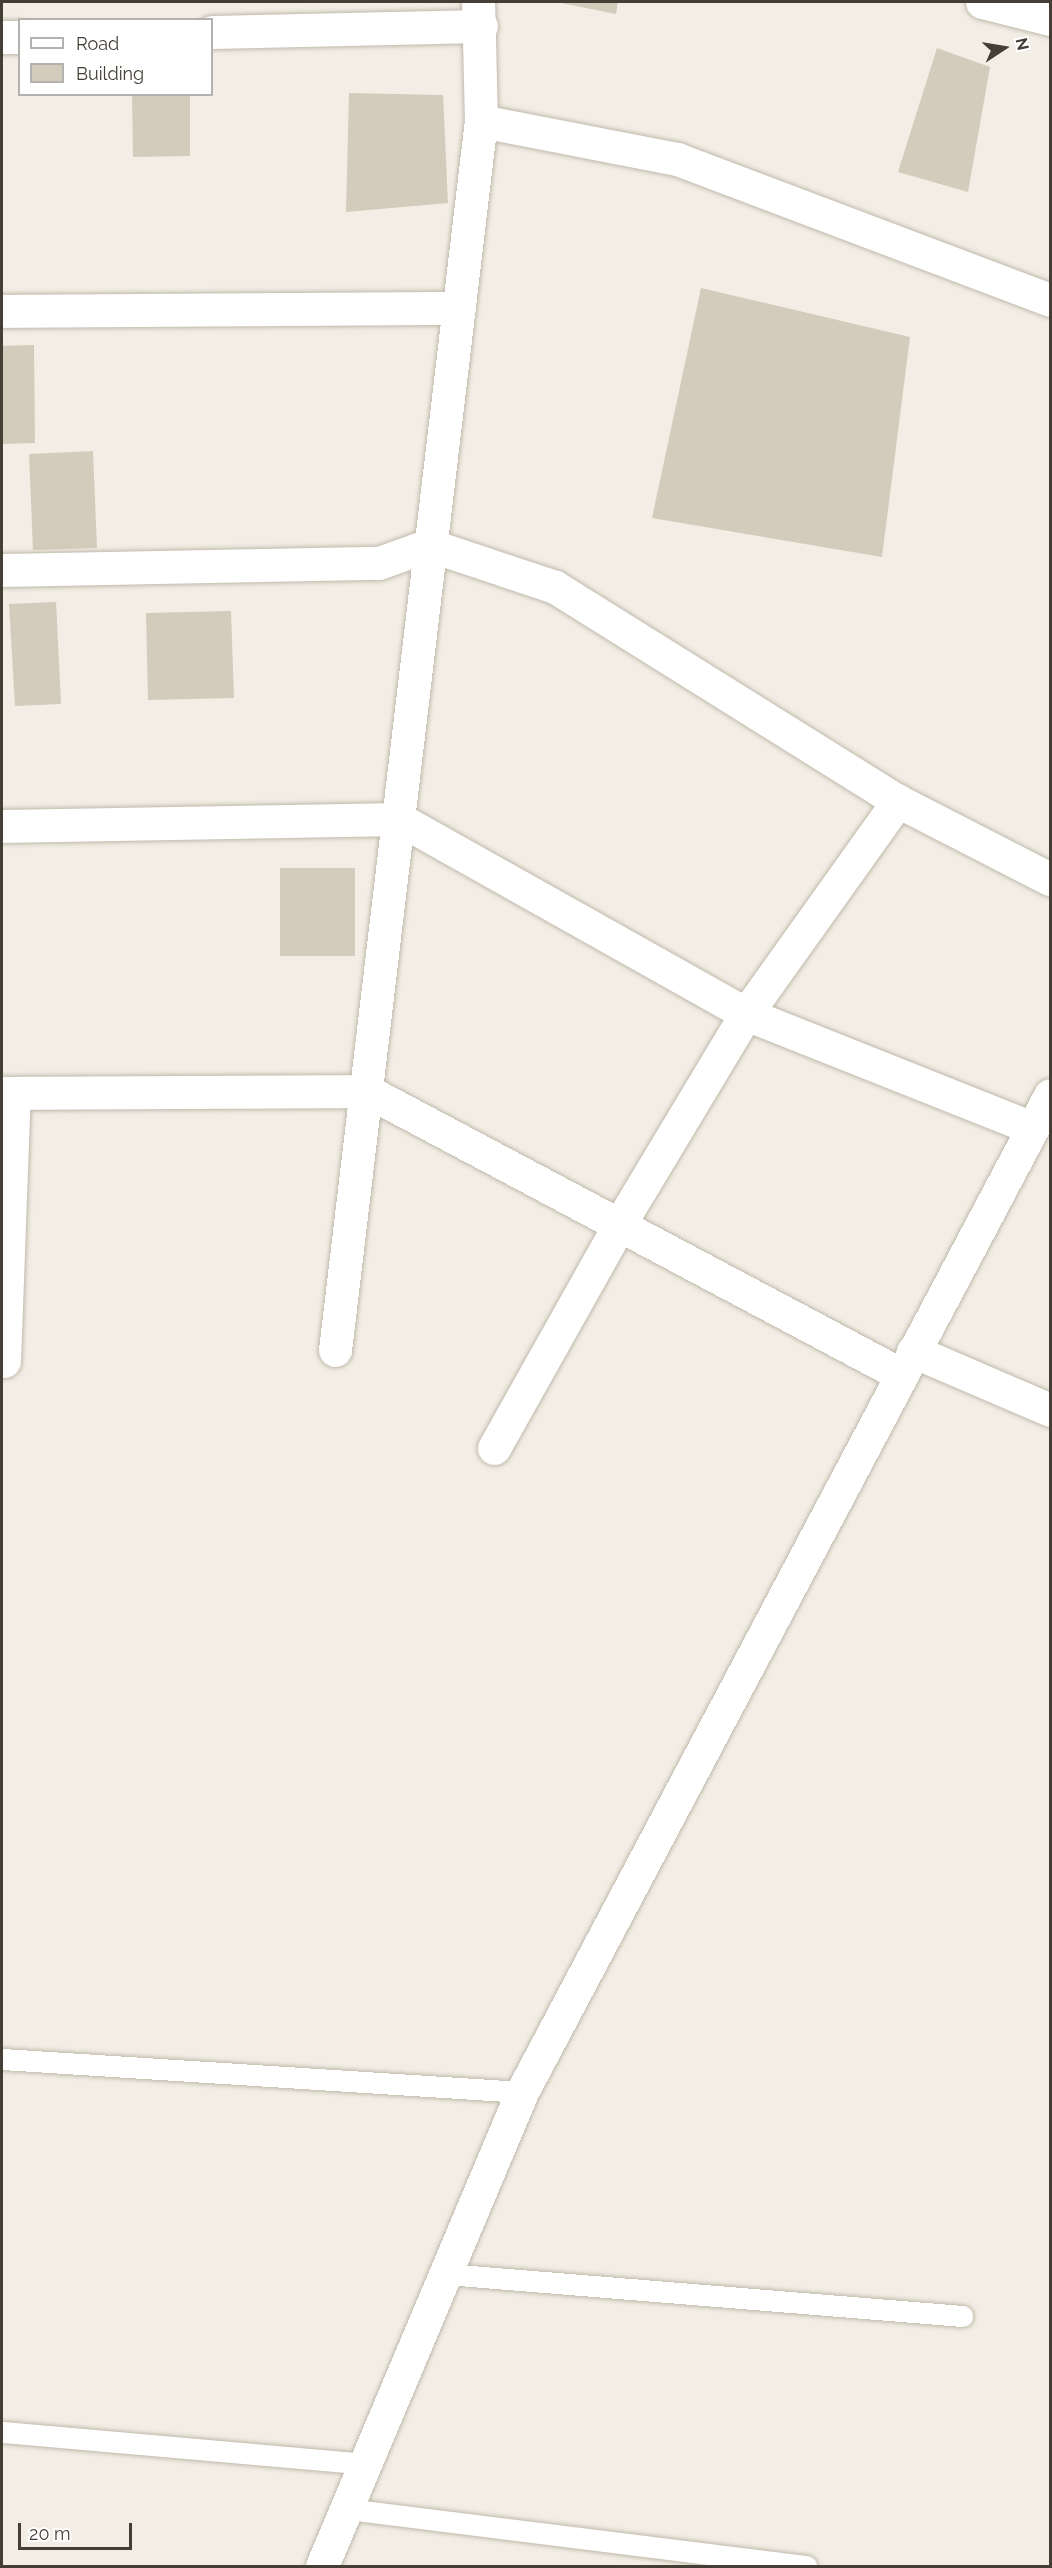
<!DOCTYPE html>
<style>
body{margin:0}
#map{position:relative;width:1052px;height:2568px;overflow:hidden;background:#f2eee5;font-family:Raleway,sans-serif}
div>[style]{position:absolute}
.building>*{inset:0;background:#d3cbbb}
.roads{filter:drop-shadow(0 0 2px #c0b9ab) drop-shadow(0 0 2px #c0b9ab)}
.lane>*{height:21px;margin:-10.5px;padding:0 10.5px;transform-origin:10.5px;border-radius:10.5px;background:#fff}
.street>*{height:33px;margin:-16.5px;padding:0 16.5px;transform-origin:16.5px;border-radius:16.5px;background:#fff}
span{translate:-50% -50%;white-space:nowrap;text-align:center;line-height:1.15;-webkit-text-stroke:5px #fff;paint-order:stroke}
.frame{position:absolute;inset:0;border:3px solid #443f35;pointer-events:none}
.legend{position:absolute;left:18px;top:18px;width:195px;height:78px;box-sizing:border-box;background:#fff;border:2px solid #b4b2ae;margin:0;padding:8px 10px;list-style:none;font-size:18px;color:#443f35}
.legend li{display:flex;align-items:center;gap:12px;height:30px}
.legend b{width:30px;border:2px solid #b4b2ae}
.north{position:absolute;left:974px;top:18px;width:60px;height:60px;-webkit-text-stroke:4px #fff;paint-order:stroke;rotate:78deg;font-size:16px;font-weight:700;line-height:24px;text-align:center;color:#443f35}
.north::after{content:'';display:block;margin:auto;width:21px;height:27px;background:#443f35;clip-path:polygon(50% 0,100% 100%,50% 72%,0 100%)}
.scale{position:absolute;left:18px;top:2523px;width:114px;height:27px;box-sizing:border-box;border:3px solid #443f35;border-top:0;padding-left:8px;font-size:18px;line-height:21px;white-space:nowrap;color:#443f35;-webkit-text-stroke:4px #fff;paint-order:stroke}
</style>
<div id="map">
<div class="building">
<i style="clip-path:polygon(556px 2px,618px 2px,616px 14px)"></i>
<i style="clip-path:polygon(937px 48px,990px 67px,968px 192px,898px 172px)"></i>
<i style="clip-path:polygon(349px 93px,443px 95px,448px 203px,346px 212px)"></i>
<i style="clip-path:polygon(132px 94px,190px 94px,190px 156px,133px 157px)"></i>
<i style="clip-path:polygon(701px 288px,910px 337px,882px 557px,652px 518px)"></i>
<i style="clip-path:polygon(34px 345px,35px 443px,2px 444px,2px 346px)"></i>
<i style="clip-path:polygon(93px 451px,97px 548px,33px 550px,29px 454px)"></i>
<i style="clip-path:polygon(56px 602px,61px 704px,15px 706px,9px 604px)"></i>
<i style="clip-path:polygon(231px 611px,234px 698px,148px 700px,146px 613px)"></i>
<i style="clip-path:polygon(280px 868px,355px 868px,355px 956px,280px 956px)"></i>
</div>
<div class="roads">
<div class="lane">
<i style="left:2px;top:2059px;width:521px;rotate:3.63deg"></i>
<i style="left:446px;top:2274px;width:518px;rotate:4.65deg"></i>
<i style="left:2px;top:2432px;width:364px;rotate:5deg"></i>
<i style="left:347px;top:2509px;width:463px;rotate:7.1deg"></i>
</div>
<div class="street">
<i style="left:982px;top:2px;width:70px;rotate:14deg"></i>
<i style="left:212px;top:32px;width:269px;rotate:-1.3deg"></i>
<i style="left:2px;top:37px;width:18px"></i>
<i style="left:481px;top:121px;width:200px;rotate:11deg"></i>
<i style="left:677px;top:159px;width:399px;rotate:20.7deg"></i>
<i style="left:2px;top:311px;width:457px;rotate:-0.4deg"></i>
<i style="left:2px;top:570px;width:377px;rotate:-1.1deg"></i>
<i style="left:379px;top:563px;width:53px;rotate:-19.8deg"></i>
<i style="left:429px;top:545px;width:133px;rotate:18.4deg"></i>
<i style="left:555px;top:587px;width:404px;rotate:32deg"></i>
<i style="left:898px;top:801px;width:171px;rotate:27.2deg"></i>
<i style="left:2px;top:826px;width:397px;rotate:-1deg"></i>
<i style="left:399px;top:819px;width:398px;rotate:29.3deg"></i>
<i style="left:746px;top:1014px;width:308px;rotate:21.7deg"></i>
<i style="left:2px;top:1093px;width:365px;rotate:-0.3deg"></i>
<i style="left:367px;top:1091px;width:603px;rotate:27.97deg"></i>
<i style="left:335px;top:1350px;width:1238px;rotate:-83.23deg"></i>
<i style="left:481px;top:121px;width:119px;rotate:-91.4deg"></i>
<i style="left:913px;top:1351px;width:149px;rotate:23.3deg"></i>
<i style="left:4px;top:1361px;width:268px;rotate:-87.9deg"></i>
<i style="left:494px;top:1448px;width:256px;rotate:-60.7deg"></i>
<i style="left:619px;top:1225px;width:246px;rotate:-59deg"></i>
<i style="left:746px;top:1014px;width:262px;rotate:-54.5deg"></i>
<i style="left:322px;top:2566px;width:514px;rotate:-67.12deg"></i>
<i style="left:522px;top:2092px;width:1128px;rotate:-62.09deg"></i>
</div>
</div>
<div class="frame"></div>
<ul class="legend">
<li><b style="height:8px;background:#fff"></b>Road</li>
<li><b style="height:16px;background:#d3cbbb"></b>Building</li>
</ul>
<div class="north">N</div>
<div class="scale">20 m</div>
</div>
